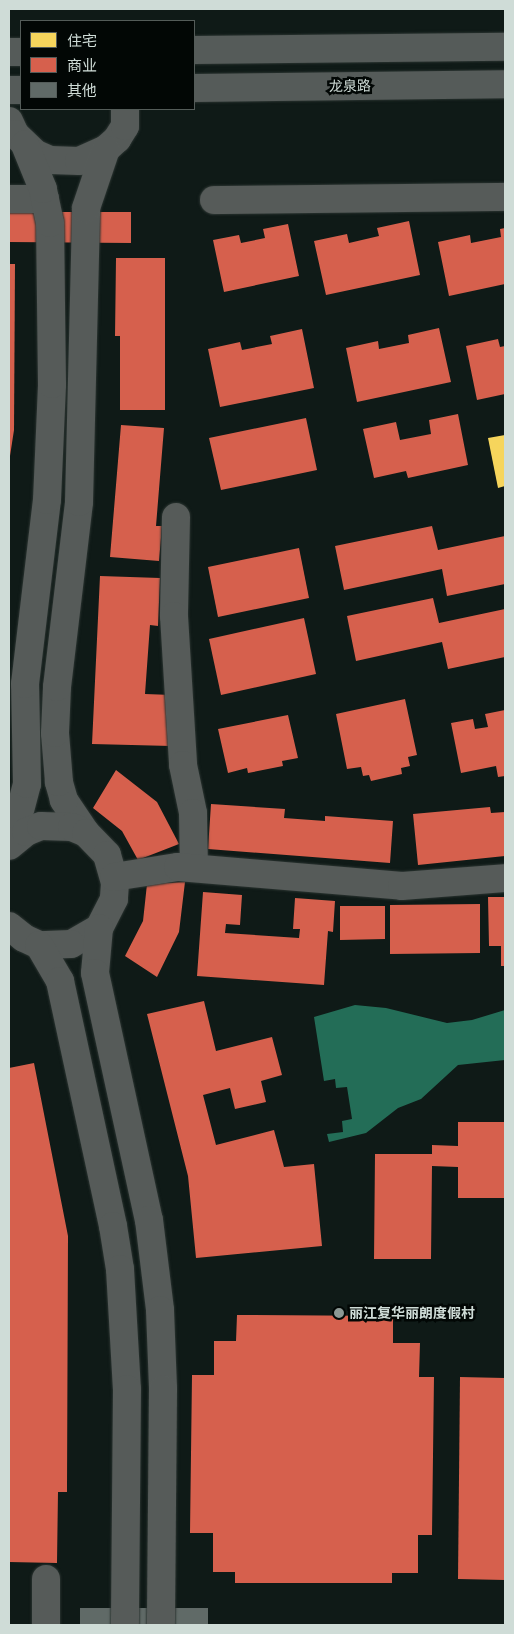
<!DOCTYPE html>
<meta charset="utf-8">
<style>
body{margin:0}
#map{position:relative;width:514px;height:1634px;overflow:hidden;background:#0f1a17;font-family:"Public Sans","Noto Sans SC",sans-serif}
div>[style]{position:absolute}
.water>*{inset:0;background:#236d57}
.homes>*{inset:0;background:#f6d55c}
.shops>*{inset:0;background:#d6604d}
.building>*{inset:0;background:#606a67}
.roads{filter:drop-shadow(0 0 1px #2b3431) drop-shadow(0 0 1px #2b3431)}
.minor>*{height:28px;margin:-14px;padding:0 14px;transform-origin:14px;border-radius:14px;background:#565b59}
.major>*{height:28px;margin:-14px;padding:0 14px;transform-origin:14px;border-radius:14px;background:#555b59}
.dots>*{width:14px;height:14px;translate:-50% -50%;box-sizing:border-box;border:2px solid #020705;border-radius:50%}
span{translate:-50% -50%;white-space:nowrap;text-align:center;line-height:1.15;-webkit-text-stroke:5px #020705;paint-order:stroke}
.street-label{font-size:14px;color:#cfdcd7}
.poi-label{font-size:14px;color:#cfdcd7;font-weight:700}
.left{translate:0 -50%;text-align:left}
.frame{position:absolute;inset:0;border:10px solid #cfdcd7;pointer-events:none}
.legend{position:absolute;left:20px;top:20px;width:175px;height:90px;box-sizing:border-box;background:#020705;border:1px solid #545c59;margin:0;padding:6px 9px;list-style:none;font-size:15px;color:#cfdcd7}
.legend li{display:flex;align-items:center;gap:10px;height:25px}
.legend b{width:25px;border:1px solid #545c59}
</style>
<div id="map">
<div class="water">
<i style="clip-path:polygon(355px 1005px,386px 1008px,447px 1023px,472px 1020px,505px 1010px,505px 1060px,458px 1065px,421px 1099px,398px 1108px,366px 1133px,329px 1142px,327px 1134px,343px 1132px,342px 1121px,352px 1119px,347px 1087px,336px 1088px,335px 1079px,324px 1081px,314px 1017px)"></i>
</div>
<div class="homes">
<i style="clip-path:polygon(505px 435px,505px 486px,498px 488px,488px 438px)"></i>
</div>
<div class="shops">
<i style="clip-path:polygon(9px 212px,131px 212px,131px 243px,9px 242px)"></i>
<i style="clip-path:polygon(409px 221px,420px 275px,326px 295px,314px 241px,347px 234px,349px 243px,379px 236px,377px 228px)"></i>
<i style="clip-path:polygon(288px 224px,299px 276px,224px 292px,213px 240px,239px 235px,241px 243px,265px 238px,263px 229px)"></i>
<i style="clip-path:polygon(505px 228px,505px 284px,449px 296px,438px 242px,470px 235px,471px 243px,501px 237px,500px 229px)"></i>
<i style="clip-path:polygon(116px 258px,165px 258px,165px 410px,120px 410px,120px 336px,115px 336px)"></i>
<i style="clip-path:polygon(9px 264px,15px 264px,14px 430px,10px 456px)"></i>
<i style="clip-path:polygon(439px 328px,451px 382px,357px 402px,346px 348px,378px 341px,379px 349px,409px 343px,408px 335px)"></i>
<i style="clip-path:polygon(302px 329px,314px 388px,220px 407px,208px 349px,240px 342px,242px 350px,272px 344px,270px 336px)"></i>
<i style="clip-path:polygon(498px 339px,500px 347px,505px 346px,505px 394px,477px 400px,466px 346px)"></i>
<i style="clip-path:polygon(458px 414px,468px 465px,408px 478px,406px 471px,374px 478px,363px 429px,396px 422px,400px 440px,431px 434px,429px 420px)"></i>
<i style="clip-path:polygon(306px 418px,317px 470px,221px 490px,209px 438px)"></i>
<i style="clip-path:polygon(121px 425px,164px 428px,156px 526px,162px 526px,159px 561px,110px 557px)"></i>
<i style="clip-path:polygon(432px 526px,438px 550px,505px 536px,505px 584px,447px 596px,442px 569px,344px 590px,335px 546px)"></i>
<i style="clip-path:polygon(299px 548px,309px 598px,218px 617px,208px 567px)"></i>
<i style="clip-path:polygon(100px 576px,160px 578px,158px 626px,150px 625px,145px 694px,172px 695px,171px 746px,92px 744px)"></i>
<i style="clip-path:polygon(433px 598px,439px 623px,505px 609px,505px 657px,448px 669px,442px 642px,356px 661px,347px 616px)"></i>
<i style="clip-path:polygon(304px 618px,316px 674px,221px 695px,209px 639px)"></i>
<i style="clip-path:polygon(405px 699px,417px 755px,408px 757px,410px 766px,401px 768px,402px 774px,371px 781px,369px 775px,363px 776px,361px 767px,347px 769px,336px 714px)"></i>
<i style="clip-path:polygon(505px 710px,505px 776px,498px 777px,496px 766px,461px 773px,451px 723px,473px 719px,475px 729px,488px 727px,485px 714px)"></i>
<i style="clip-path:polygon(288px 715px,298px 758px,282px 761px,283px 766px,248px 773px,247px 768px,228px 773px,218px 729px)"></i>
<i style="clip-path:polygon(116px 770px,157px 802px,179px 844px,138px 860px,122px 831px,93px 808px)"></i>
<i style="clip-path:polygon(211px 804px,285px 809px,284px 818px,325px 821px,325px 816px,393px 821px,390px 863px,208px 849px)"></i>
<i style="clip-path:polygon(490px 807px,491px 813px,505px 812px,505px 856px,418px 865px,413px 814px)"></i>
<i style="clip-path:polygon(185px 882px,179px 932px,157px 977px,125px 956px,143px 921px,147px 884px)"></i>
<i style="clip-path:polygon(203px 892px,242px 895px,240px 925px,226px 924px,225px 933px,299px 938px,300px 929px,293px 929px,295px 898px,335px 901px,333px 932px,328px 931px,324px 985px,197px 976px)"></i>
<i style="clip-path:polygon(488px 897px,505px 897px,505px 966px,501px 966px,501px 946px,489px 946px)"></i>
<i style="clip-path:polygon(480px 904px,480px 953px,390px 954px,390px 905px)"></i>
<i style="clip-path:polygon(340px 906px,385px 906px,385px 939px,340px 940px)"></i>
<i style="clip-path:polygon(204px 1001px,216px 1051px,272px 1037px,282px 1075px,261px 1081px,266px 1102px,235px 1109px,230px 1088px,203px 1095px,216px 1145px,274px 1130px,284px 1167px,314px 1164px,322px 1246px,196px 1258px,188px 1176px,147px 1014px)"></i>
<i style="clip-path:polygon(34px 1063px,68px 1236px,67px 1492px,58px 1492px,57px 1563px,9px 1562px,9px 1068px)"></i>
<i style="clip-path:polygon(458px 1122px,505px 1122px,505px 1198px,458px 1198px,458px 1167px,432px 1166px,431px 1259px,374px 1259px,375px 1154px,432px 1154px,432px 1145px,458px 1146px)"></i>
<i style="clip-path:polygon(237px 1315px,393px 1316px,393px 1343px,420px 1343px,419px 1377px,434px 1377px,432px 1535px,418px 1535px,418px 1573px,392px 1573px,392px 1583px,235px 1583px,235px 1572px,213px 1572px,213px 1533px,190px 1533px,192px 1375px,214px 1375px,214px 1341px,236px 1341px)"></i>
<i style="clip-path:polygon(460px 1377px,505px 1378px,505px 1580px,458px 1579px)"></i>
</div>
<div class="building">
<i style="clip-path:polygon(80px 1608px,208px 1608px,208px 1625px,80px 1625px)"></i>
</div>
<div class="roads">
<div class="minor">
<i style="left:9px;top:121px;width:14px;rotate:65deg"></i>
<i style="left:15px;top:134px;width:29px;rotate:44deg"></i>
<i style="left:36px;top:154px;width:15px;rotate:23deg"></i>
<i style="left:50px;top:160px;width:29px;rotate:2deg"></i>
<i style="left:79px;top:161px;width:30px;rotate:-24deg"></i>
<i style="left:106px;top:149px;width:15px;rotate:-42deg"></i>
<i style="left:117px;top:139px;width:15px;rotate:-58deg"></i>
<i style="left:125px;top:126px;width:17px;rotate:-90deg"></i>
<i style="left:9px;top:199px;width:36px"></i>
<i style="left:214px;top:200px;width:291px;rotate:-0.6deg"></i>
<i style="left:176px;top:517px;width:99px;rotate:91.2deg"></i>
<i style="left:174px;top:616px;width:149px;rotate:86.5deg"></i>
<i style="left:183px;top:765px;width:49px;rotate:78.2deg"></i>
<i style="left:193px;top:813px;width:55px;rotate:89deg"></i>
<i style="left:86px;top:833px;width:40px;rotate:-124deg"></i>
<i style="left:64px;top:800px;width:19px;rotate:-106deg"></i>
<i style="left:59px;top:782px;width:49px;rotate:-94.7deg"></i>
<i style="left:55px;top:733px;width:46px;rotate:-87.5deg"></i>
<i style="left:57px;top:687px;width:186px;rotate:-83.2deg"></i>
<i style="left:79px;top:502px;width:294px;rotate:-88.6deg"></i>
<i style="left:86px;top:208px;width:62px;rotate:-71.3deg"></i>
<i style="left:12px;top:841px;width:59px;rotate:-75.3deg"></i>
<i style="left:27px;top:784px;width:100px;rotate:-91.1deg"></i>
<i style="left:25px;top:684px;width:185px;rotate:-83.2deg"></i>
<i style="left:47px;top:500px;width:116px;rotate:-87.5deg"></i>
<i style="left:52px;top:384px;width:161px;rotate:-90.7deg"></i>
<i style="left:50px;top:223px;width:35px;rotate:-102deg"></i>
<i style="left:43px;top:189px;width:48px;rotate:-112.2deg"></i>
<i style="left:9px;top:846px;width:22px;rotate:-39deg"></i>
<i style="left:26px;top:832px;width:16px;rotate:-22deg"></i>
<i style="left:41px;top:826px;width:31px;rotate:2deg"></i>
<i style="left:72px;top:827px;width:15px;rotate:23deg"></i>
<i style="left:86px;top:833px;width:30px;rotate:46deg"></i>
<i style="left:107px;top:855px;width:29px;rotate:74deg"></i>
<i style="left:115px;top:883px;width:16px;rotate:94deg"></i>
<i style="left:114px;top:899px;width:33px;rotate:117deg"></i>
<i style="left:99px;top:928px;width:32px;rotate:150deg"></i>
<i style="left:71px;top:944px;width:32px;rotate:178deg"></i>
<i style="left:39px;top:945px;width:17px;rotate:-155deg"></i>
<i style="left:24px;top:938px;width:19px;rotate:-141deg"></i>
<i style="left:114px;top:877px;width:65px;rotate:-8.9deg"></i>
<i style="left:178px;top:867px;width:225px;rotate:4.8deg"></i>
<i style="left:402px;top:886px;width:103px;rotate:-4.4deg"></i>
<i style="left:99px;top:928px;width:45px;rotate:95.1deg"></i>
<i style="left:95px;top:973px;width:253px;rotate:77.7deg"></i>
<i style="left:149px;top:1220px;width:91px;rotate:83deg"></i>
<i style="left:160px;top:1310px;width:79px;rotate:87.8deg"></i>
<i style="left:163px;top:1389px;width:236px;rotate:90.5deg"></i>
<i style="left:39px;top:945px;width:42px;rotate:59.7deg"></i>
<i style="left:60px;top:981px;width:251px;rotate:77.8deg"></i>
<i style="left:113px;top:1226px;width:44px;rotate:80.8deg"></i>
<i style="left:120px;top:1269px;width:120px;rotate:86.7deg"></i>
<i style="left:127px;top:1389px;width:236px;rotate:90.5deg"></i>
<i style="left:46px;top:1579px;width:46px;rotate:90deg"></i>
</div>
<div class="major">
<i style="left:194px;top:50px;width:311px;rotate:-0.6deg"></i>
<i style="left:9px;top:52px;width:12px"></i>
<i style="left:194px;top:88px;width:311px;rotate:-0.7deg"></i>
<i style="left:9px;top:90px;width:12px"></i>
</div>
</div>
<div class="dots">
<i style="left:339px;top:1313px;background:#8c9894"></i>
</div>
<div class="street-label">
<span style="left:350px;top:86px;rotate:-1deg">龙泉路</span>
</div>
<div class="poi-label">
<span class="left" style="left:349px;top:1313px">丽江复华丽朗度假村</span>
</div>
<div class="frame"></div>
<ul class="legend">
<li><b style="height:14px;background:#f6d55c"></b>住宅</li>
<li><b style="height:14px;background:#d6604d"></b>商业</li>
<li><b style="height:14px;background:#606a67"></b>其他</li>
</ul>
</div>
